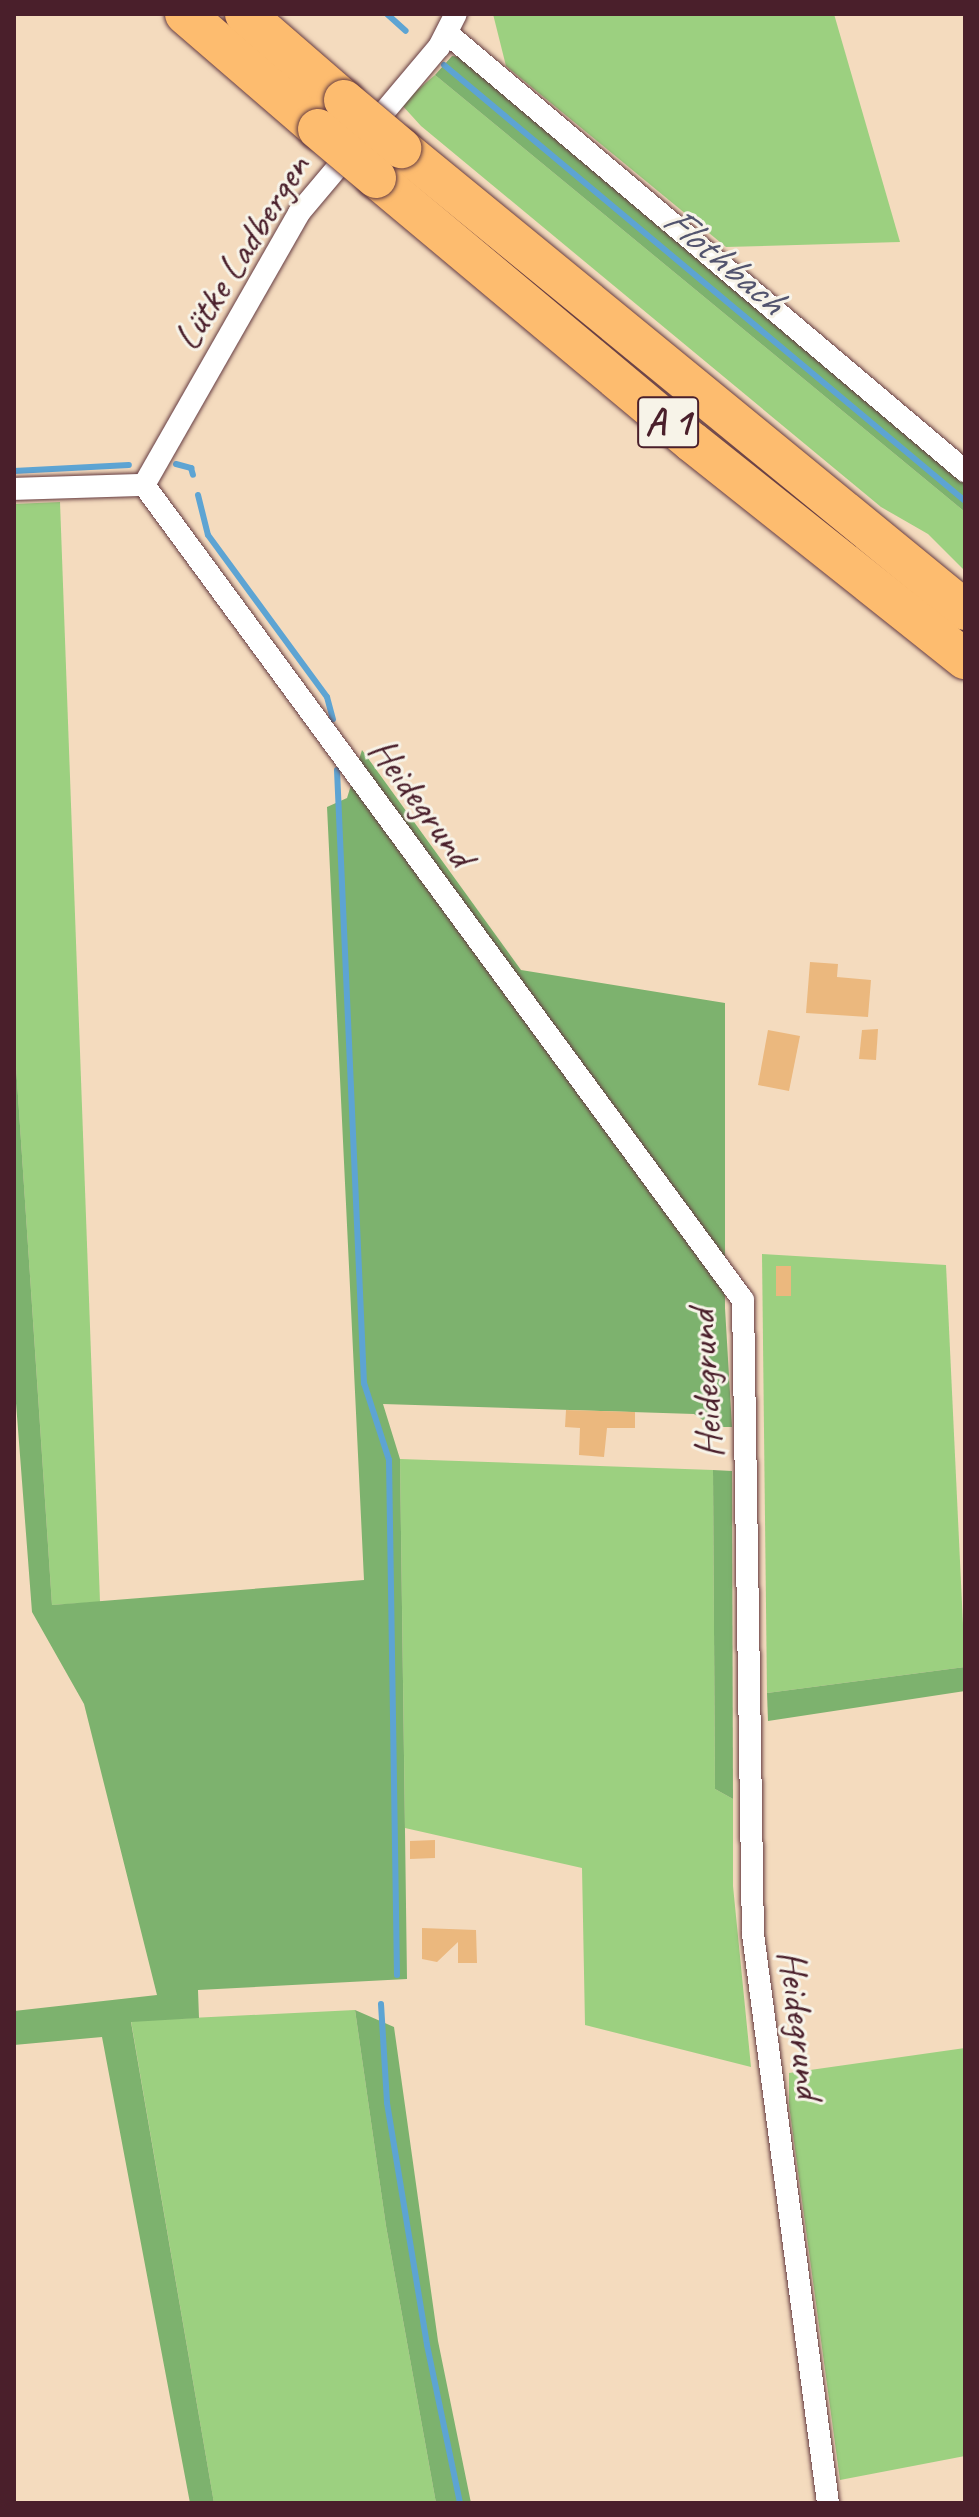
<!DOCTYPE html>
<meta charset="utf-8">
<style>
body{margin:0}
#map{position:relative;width:979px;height:2517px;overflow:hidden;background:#f4dbbe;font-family:Caveat,sans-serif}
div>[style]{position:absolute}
.green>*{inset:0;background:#9cd080}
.forest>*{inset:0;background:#7db26e}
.stream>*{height:6px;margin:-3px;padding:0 3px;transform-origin:3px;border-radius:3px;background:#5da4d3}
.building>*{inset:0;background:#ebb87e}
.roads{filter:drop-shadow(0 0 2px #643b41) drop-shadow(0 0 2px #643b41)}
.street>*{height:22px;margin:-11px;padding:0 11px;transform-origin:11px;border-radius:11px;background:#fff}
.highway>*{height:40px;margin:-20px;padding:0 20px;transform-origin:20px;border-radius:20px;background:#fdbc6f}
.bridges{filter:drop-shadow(0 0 2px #643b41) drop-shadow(0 0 2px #643b41)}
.highway-bridge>*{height:40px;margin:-20px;padding:0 20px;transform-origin:20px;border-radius:20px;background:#fdbc6f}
span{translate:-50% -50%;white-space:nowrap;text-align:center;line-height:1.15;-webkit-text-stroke:6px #f7f3e8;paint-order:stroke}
.shield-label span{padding:2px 6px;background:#f7f3e8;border:2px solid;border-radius:6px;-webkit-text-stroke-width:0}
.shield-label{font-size:38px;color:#4a1f2b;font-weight:700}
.street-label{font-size:40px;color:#4a1f2b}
.water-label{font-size:42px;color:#52546e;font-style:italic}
.frame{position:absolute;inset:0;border:16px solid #4a1f2b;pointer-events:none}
</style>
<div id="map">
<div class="green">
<i style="clip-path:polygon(493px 14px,834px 14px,900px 242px,726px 247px,506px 66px)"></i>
<i style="clip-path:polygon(435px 75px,965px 512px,965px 571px,928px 534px,881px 507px,421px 126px,401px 104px)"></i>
<i style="clip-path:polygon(60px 502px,100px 1602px,52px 1605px,14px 1036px,14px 504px)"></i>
<i style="clip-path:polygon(762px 1254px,946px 1265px,965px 1667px,767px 1693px)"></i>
<i style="clip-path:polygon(400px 1459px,713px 1470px,715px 1789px,733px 1799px,733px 1886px,751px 2067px,585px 2025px,582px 1868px,405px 1828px)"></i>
<i style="clip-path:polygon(355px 2010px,386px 2226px,436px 2503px,214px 2503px,131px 2021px)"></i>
<i style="clip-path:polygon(965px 2048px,965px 2456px,840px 2480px,789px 2105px,789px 2073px)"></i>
</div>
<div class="forest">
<i style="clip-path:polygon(452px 56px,461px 57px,965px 478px,965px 512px,435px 75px)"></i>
<i style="clip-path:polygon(362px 750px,521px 970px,725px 1003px,725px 1308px,732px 1427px,713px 1427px,694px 1414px,383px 1404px,400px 1459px,407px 1979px,198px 1990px,199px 2018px,131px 2022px,214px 2503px,190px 2503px,102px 2037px,14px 2045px,14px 2011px,157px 1995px,84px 1704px,32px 1612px,14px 1377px,14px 1036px,52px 1605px,364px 1580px,327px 807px,347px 798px)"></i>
<i style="clip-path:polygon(713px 1470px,732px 1471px,733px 1799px,715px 1789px)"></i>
<i style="clip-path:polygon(965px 1667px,965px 1691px,768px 1721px,767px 1693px)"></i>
<i style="clip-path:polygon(355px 2010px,394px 2027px,438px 2341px,471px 2503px,436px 2503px,386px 2226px)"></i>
</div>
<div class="stream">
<i style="left:387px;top:14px;width:25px;rotate:42deg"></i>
<i style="left:444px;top:65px;width:679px;rotate:39.92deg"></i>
<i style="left:176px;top:464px;width:16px;rotate:15deg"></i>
<i style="left:191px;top:468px;width:7px;rotate:74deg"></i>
<i style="left:14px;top:471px;width:115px;rotate:-3deg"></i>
<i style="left:198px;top:495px;width:41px;rotate:76deg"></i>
<i style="left:208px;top:535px;width:201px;rotate:53.7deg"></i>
<i style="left:327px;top:697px;width:23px;rotate:75deg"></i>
<i style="left:337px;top:770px;width:614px;rotate:87.48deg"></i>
<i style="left:364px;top:1383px;width:81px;rotate:72deg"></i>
<i style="left:389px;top:1460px;width:515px;rotate:89.11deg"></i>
<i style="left:381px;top:2004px;width:99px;rotate:86.5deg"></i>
<i style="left:387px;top:2103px;width:245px;rotate:80.6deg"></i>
<i style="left:427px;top:2345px;width:161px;rotate:78.2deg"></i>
</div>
<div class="building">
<i style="clip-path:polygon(810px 962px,838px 964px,837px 977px,871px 980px,868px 1017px,806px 1013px)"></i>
<i style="clip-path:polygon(878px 1029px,876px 1060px,859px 1059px,862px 1030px)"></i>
<i style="clip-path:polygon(768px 1030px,800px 1036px,789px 1091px,758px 1085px)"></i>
<i style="clip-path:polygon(776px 1266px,791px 1266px,791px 1296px,776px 1296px)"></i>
<i style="clip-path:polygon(566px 1410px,635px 1412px,635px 1428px,607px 1428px,604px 1457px,579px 1455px,580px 1428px,565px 1427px)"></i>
<i style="clip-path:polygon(435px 1840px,435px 1858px,410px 1859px,410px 1841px)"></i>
<i style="clip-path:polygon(422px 1928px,476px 1930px,477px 1963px,458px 1963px,458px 1942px,437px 1962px,422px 1959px)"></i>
</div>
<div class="roads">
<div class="street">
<i style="left:448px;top:34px;width:677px;rotate:40.21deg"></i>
<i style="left:144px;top:485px;width:313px;rotate:-60.3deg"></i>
<i style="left:299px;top:213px;width:217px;rotate:-49.9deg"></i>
<i style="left:439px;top:47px;width:37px;rotate:-63deg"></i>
<i style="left:14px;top:489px;width:130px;rotate:-1.8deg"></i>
<i style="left:144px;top:485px;width:1011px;rotate:53.69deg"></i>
<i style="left:743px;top:1300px;width:634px;rotate:89.1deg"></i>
<i style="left:753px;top:1934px;width:574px;rotate:82.49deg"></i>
</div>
<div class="highway">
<i style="left:185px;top:14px;width:176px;rotate:40.8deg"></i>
<i style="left:245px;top:14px;width:131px;rotate:41deg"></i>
<i style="left:401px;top:148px;width:729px;rotate:39.32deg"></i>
<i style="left:376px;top:178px;width:412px;rotate:39.9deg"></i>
<i style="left:692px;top:442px;width:349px;rotate:38.5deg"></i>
</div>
</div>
<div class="bridges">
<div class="highway-bridge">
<i style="left:344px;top:100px;width:75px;rotate:40.1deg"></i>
<i style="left:318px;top:129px;width:76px;rotate:40.2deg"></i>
</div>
</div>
<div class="shield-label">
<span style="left:668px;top:422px">A 1</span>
</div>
<div class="street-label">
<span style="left:241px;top:252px;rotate:-58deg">Lütke Ladbergen</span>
<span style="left:422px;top:802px;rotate:54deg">Heidegrund</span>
<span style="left:705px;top:1384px;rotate:-93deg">Heidegrund</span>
<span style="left:801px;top:2024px;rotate:83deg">Heidegrund</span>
</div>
<div class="water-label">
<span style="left:724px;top:260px;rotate:40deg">Flothbach</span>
</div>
<div class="frame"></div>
</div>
